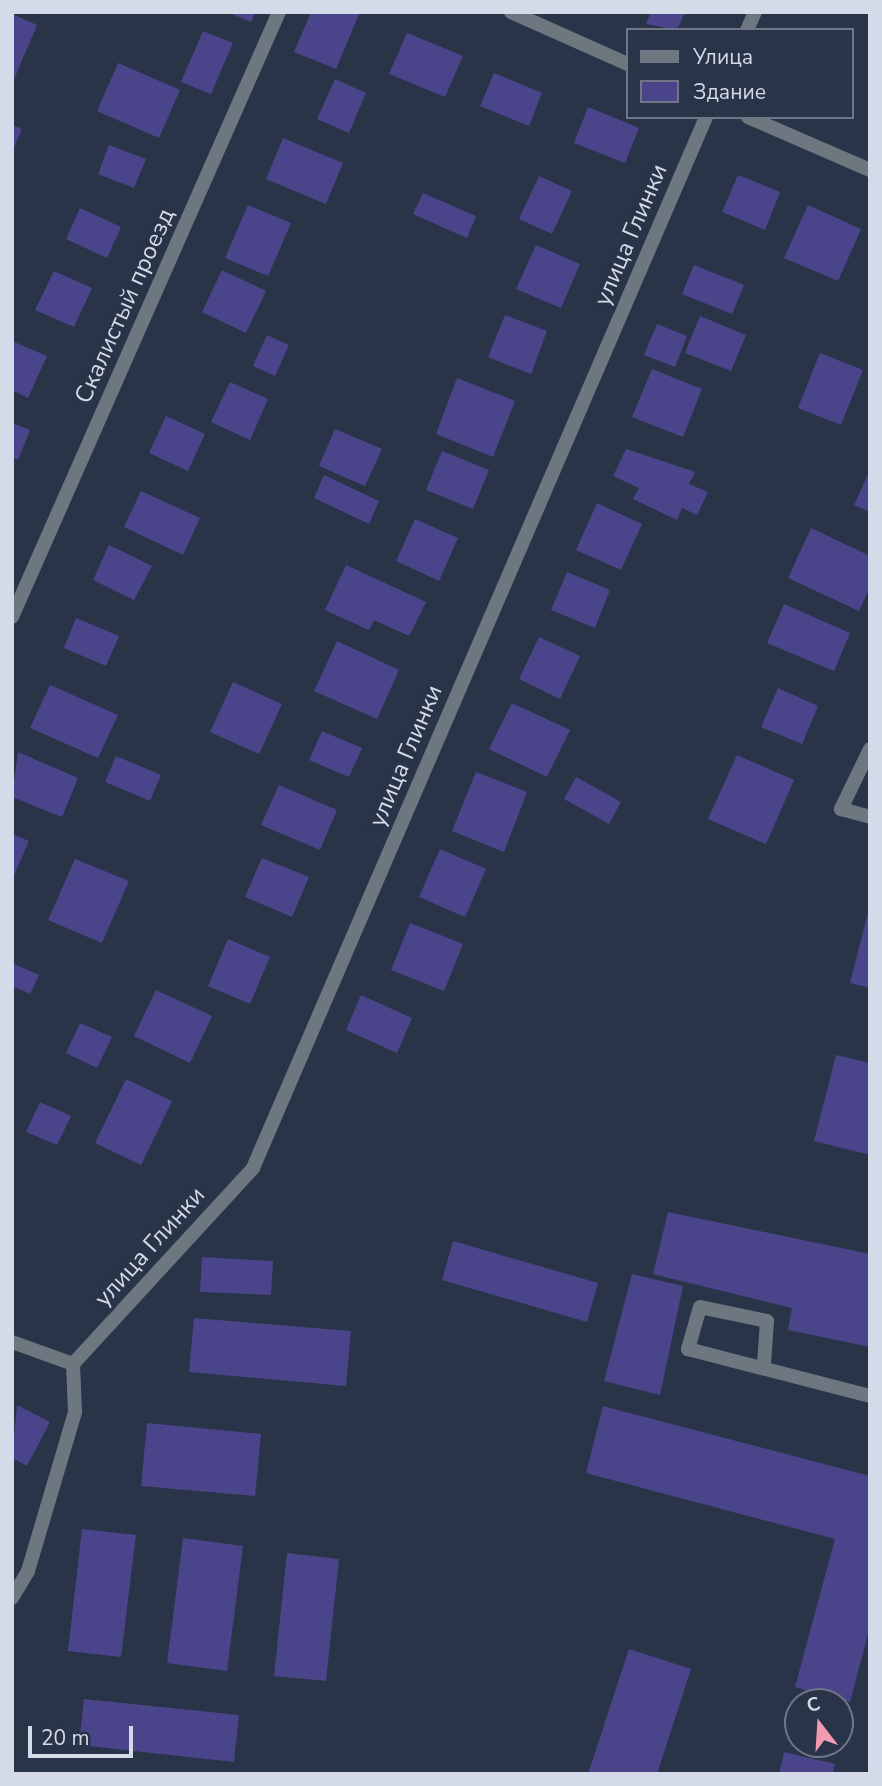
<!DOCTYPE html>
<meta charset="utf-8">
<style>
body{margin:0}
#map{position:relative;width:882px;height:1786px;overflow:hidden;background:#2a3448;font-family:"Nunito Sans",sans-serif}
div>[style]{position:absolute}
.building>*{inset:0;background:#4a458a}
.lane>*{height:14px;margin:-7px;padding:0 7px;transform-origin:7px;border-radius:7px;background:#6d7780}
.street>*{height:14px;margin:-7px;padding:0 7px;transform-origin:7px;border-radius:7px;background:#6d7780}
span{translate:-50% -50%;white-space:nowrap;text-align:center;line-height:1.15;-webkit-text-stroke:7px #2a3448;paint-order:stroke}
.street-label{font-size:24px;color:#d4dae8}
.frame{position:absolute;inset:0;border:14px solid #d4dae8;pointer-events:none}
.legend{position:absolute;left:626px;top:28px;width:228px;height:91px;box-sizing:border-box;background:#2a3448;border:2px solid #6e7688;margin:0;padding:9px 12px;list-style:none;font-size:21px;color:#d4dae8}
.legend li{display:flex;align-items:center;gap:14px;height:35px}
.legend b{width:35px;border:2px solid #6e7688}
.north{position:absolute;left:784px;top:1688px;width:70px;height:70px;box-sizing:border-box;background:#2a3448;border:2px solid #6e7688;border-radius:50%;rotate:343deg;font-size:19px;font-weight:700;line-height:28px;text-align:center;color:#d4dae8}
.north::after{content:'';display:block;margin:auto;width:24px;height:32px;background:#f29ab0;clip-path:polygon(50% 0,100% 100%,50% 72%,0 100%)}
.scale{position:absolute;left:28px;top:1726px;width:105px;height:32px;box-sizing:border-box;border:4px solid #d4dae8;border-top:0;padding-left:9px;font-size:21px;line-height:24px;white-space:nowrap;color:#d4dae8;-webkit-text-stroke:5px #2a3448;paint-order:stroke}
</style>
<div id="map">
<div class="building">
<i style="clip-path:polygon(227px 12px,255px 12px,251px 22px)"></i>
<i style="clip-path:polygon(311px 12px,360px 12px,336px 69px,294px 52px)"></i>
<i style="clip-path:polygon(651px 12px,685px 12px,677px 30px,646px 24px)"></i>
<i style="clip-path:polygon(12px 14px,37px 25px,12px 84px)"></i>
<i style="clip-path:polygon(203px 31px,233px 43px,211px 94px,181px 82px)"></i>
<i style="clip-path:polygon(407px 33px,463px 56px,445px 97px,389px 74px)"></i>
<i style="clip-path:polygon(118px 63px,180px 90px,159px 138px,97px 111px)"></i>
<i style="clip-path:polygon(494px 73px,542px 93px,529px 126px,480px 106px)"></i>
<i style="clip-path:polygon(335px 79px,366px 93px,349px 133px,317px 119px)"></i>
<i style="clip-path:polygon(588px 107px,639px 128px,625px 163px,574px 143px)"></i>
<i style="clip-path:polygon(12px 125px,22px 129px,12px 152px)"></i>
<i style="clip-path:polygon(283px 138px,343px 163px,326px 204px,266px 179px)"></i>
<i style="clip-path:polygon(109px 145px,146px 159px,134px 188px,98px 174px)"></i>
<i style="clip-path:polygon(738px 175px,780px 192px,765px 230px,722px 212px)"></i>
<i style="clip-path:polygon(539px 176px,572px 191px,552px 234px,519px 219px)"></i>
<i style="clip-path:polygon(423px 193px,476px 216px,467px 238px,413px 214px)"></i>
<i style="clip-path:polygon(248px 205px,291px 223px,268px 276px,225px 258px)"></i>
<i style="clip-path:polygon(808px 205px,861px 229px,838px 281px,784px 258px)"></i>
<i style="clip-path:polygon(80px 208px,121px 227px,107px 258px,66px 239px)"></i>
<i style="clip-path:polygon(536px 245px,580px 264px,561px 308px,516px 289px)"></i>
<i style="clip-path:polygon(694px 265px,744px 285px,732px 314px,682px 294px)"></i>
<i style="clip-path:polygon(222px 270px,266px 291px,246px 333px,202px 312px)"></i>
<i style="clip-path:polygon(54px 271px,92px 288px,74px 327px,35px 310px)"></i>
<i style="clip-path:polygon(505px 315px,547px 331px,531px 374px,488px 357px)"></i>
<i style="clip-path:polygon(700px 316px,746px 335px,731px 371px,685px 353px)"></i>
<i style="clip-path:polygon(657px 324px,687px 336px,675px 367px,644px 355px)"></i>
<i style="clip-path:polygon(267px 335px,289px 345px,275px 376px,253px 366px)"></i>
<i style="clip-path:polygon(12px 341px,47px 356px,28px 398px,12px 390px)"></i>
<i style="clip-path:polygon(820px 353px,863px 370px,841px 425px,798px 408px)"></i>
<i style="clip-path:polygon(652px 369px,702px 389px,683px 437px,632px 417px)"></i>
<i style="clip-path:polygon(457px 378px,515px 401px,493px 457px,436px 434px)"></i>
<i style="clip-path:polygon(230px 382px,268px 399px,250px 440px,211px 422px)"></i>
<i style="clip-path:polygon(166px 416px,205px 434px,188px 471px,149px 453px)"></i>
<i style="clip-path:polygon(12px 423px,30px 430px,18px 460px,12px 457px)"></i>
<i style="clip-path:polygon(335px 429px,382px 449px,365px 486px,319px 466px)"></i>
<i style="clip-path:polygon(626px 449px,695px 472px,689px 484px,708px 492px,697px 515px,682px 508px,677px 520px,633px 499px,639px 488px,613px 476px)"></i>
<i style="clip-path:polygon(442px 451px,489px 470px,473px 509px,426px 490px)"></i>
<i style="clip-path:polygon(870px 470px,870px 512px,854px 505px)"></i>
<i style="clip-path:polygon(324px 475px,379px 501px,369px 524px,314px 498px)"></i>
<i style="clip-path:polygon(141px 491px,200px 518px,183px 555px,124px 527px)"></i>
<i style="clip-path:polygon(597px 503px,642px 524px,621px 570px,576px 550px)"></i>
<i style="clip-path:polygon(415px 519px,458px 538px,439px 581px,396px 561px)"></i>
<i style="clip-path:polygon(811px 528px,870px 556px,870px 587px,859px 611px,788px 578px)"></i>
<i style="clip-path:polygon(109px 545px,152px 566px,134px 600px,93px 580px)"></i>
<i style="clip-path:polygon(346px 565px,426px 602px,409px 636px,374px 620px,369px 630px,325px 610px)"></i>
<i style="clip-path:polygon(567px 572px,610px 590px,595px 628px,551px 610px)"></i>
<i style="clip-path:polygon(784px 604px,850px 633px,834px 671px,767px 643px)"></i>
<i style="clip-path:polygon(76px 618px,119px 636px,106px 666px,64px 648px)"></i>
<i style="clip-path:polygon(539px 637px,580px 656px,560px 699px,519px 679px)"></i>
<i style="clip-path:polygon(337px 641px,399px 670px,377px 719px,314px 691px)"></i>
<i style="clip-path:polygon(233px 682px,282px 704px,259px 754px,210px 732px)"></i>
<i style="clip-path:polygon(50px 685px,118px 715px,98px 758px,30px 728px)"></i>
<i style="clip-path:polygon(778px 688px,818px 706px,802px 744px,761px 727px)"></i>
<i style="clip-path:polygon(512px 703px,570px 730px,547px 777px,489px 749px)"></i>
<i style="clip-path:polygon(322px 731px,362px 748px,349px 777px,309px 760px)"></i>
<i style="clip-path:polygon(18px 752px,78px 778px,62px 817px,12px 797px)"></i>
<i style="clip-path:polygon(737px 755px,794px 780px,766px 844px,708px 819px)"></i>
<i style="clip-path:polygon(116px 756px,161px 775px,150px 801px,105px 782px)"></i>
<i style="clip-path:polygon(476px 772px,527px 792px,504px 852px,452px 831px)"></i>
<i style="clip-path:polygon(576px 777px,621px 802px,609px 824px,564px 799px)"></i>
<i style="clip-path:polygon(279px 785px,337px 810px,320px 850px,261px 825px)"></i>
<i style="clip-path:polygon(12px 834px,29px 841px,12px 880px)"></i>
<i style="clip-path:polygon(440px 849px,486px 869px,465px 917px,419px 897px)"></i>
<i style="clip-path:polygon(262px 858px,309px 877px,292px 917px,245px 897px)"></i>
<i style="clip-path:polygon(75px 859px,129px 881px,102px 943px,48px 920px)"></i>
<i style="clip-path:polygon(869px 909px,870px 909px,870px 988px,850px 983px)"></i>
<i style="clip-path:polygon(410px 923px,463px 944px,444px 991px,391px 970px)"></i>
<i style="clip-path:polygon(228px 939px,270px 957px,250px 1004px,208px 986px)"></i>
<i style="clip-path:polygon(12px 963px,39px 975px,30px 994px,12px 986px)"></i>
<i style="clip-path:polygon(156px 990px,212px 1016px,190px 1063px,134px 1036px)"></i>
<i style="clip-path:polygon(361px 995px,412px 1018px,397px 1053px,346px 1030px)"></i>
<i style="clip-path:polygon(80px 1023px,112px 1037px,97px 1068px,66px 1053px)"></i>
<i style="clip-path:polygon(836px 1055px,870px 1063px,870px 1155px,814px 1141px)"></i>
<i style="clip-path:polygon(126px 1079px,172px 1101px,141px 1165px,95px 1143px)"></i>
<i style="clip-path:polygon(40px 1102px,71px 1116px,57px 1145px,26px 1132px)"></i>
<i style="clip-path:polygon(668px 1212px,870px 1254px,870px 1347px,788px 1330px,792px 1308px,653px 1274px)"></i>
<i style="clip-path:polygon(453px 1241px,598px 1283px,587px 1322px,442px 1280px)"></i>
<i style="clip-path:polygon(202px 1257px,273px 1261px,271px 1295px,200px 1292px)"></i>
<i style="clip-path:polygon(632px 1274px,683px 1286px,660px 1395px,604px 1381px)"></i>
<i style="clip-path:polygon(194px 1318px,351px 1331px,346px 1386px,189px 1372px)"></i>
<i style="clip-path:polygon(17px 1405px,50px 1422px,27px 1466px,12px 1458px)"></i>
<i style="clip-path:polygon(603px 1406px,870px 1476px,870px 1626px,850px 1702px,795px 1687px,835px 1539px,586px 1473px)"></i>
<i style="clip-path:polygon(147px 1423px,261px 1434px,255px 1496px,141px 1486px)"></i>
<i style="clip-path:polygon(82px 1529px,136px 1535px,121px 1657px,68px 1651px)"></i>
<i style="clip-path:polygon(183px 1538px,243px 1546px,227px 1671px,167px 1663px)"></i>
<i style="clip-path:polygon(287px 1553px,339px 1559px,326px 1681px,274px 1676px)"></i>
<i style="clip-path:polygon(629px 1649px,691px 1669px,657px 1774px,588px 1774px)"></i>
<i style="clip-path:polygon(84px 1699px,239px 1715px,234px 1762px,79px 1745px)"></i>
<i style="clip-path:polygon(784px 1752px,835px 1764px,832px 1774px,779px 1774px)"></i>
</div>
<div class="lane">
<i style="left:764px;top:1364px;width:43px;rotate:-86deg"></i>
<i style="left:767px;top:1321px;width:68px;rotate:-168.2deg"></i>
<i style="left:700px;top:1307px;width:44px;rotate:105.9deg"></i>
<i style="left:688px;top:1349px;width:188px;rotate:14.5deg"></i>
<i style="left:12px;top:1598px;width:31px;rotate:-59deg"></i>
<i style="left:28px;top:1571px;width:166px;rotate:-73.5deg"></i>
<i style="left:75px;top:1412px;width:48px;rotate:-92.4deg"></i>
</div>
<div class="street">
<i style="left:511px;top:12px;width:128px;rotate:24deg"></i>
<i style="left:747px;top:30px;width:20px;rotate:-66deg"></i>
<i style="left:748px;top:117px;width:133px;rotate:23.5deg"></i>
<i style="left:12px;top:617px;width:661px;rotate:-66.19deg"></i>
<i style="left:870px;top:749px;width:67px;rotate:115.8deg"></i>
<i style="left:841px;top:809px;width:30px;rotate:15deg"></i>
<i style="left:12px;top:1342px;width:65px;rotate:19.8deg"></i>
<i style="left:73px;top:1364px;width:266px;rotate:-47.4deg"></i>
<i style="left:253px;top:1168px;width:1144px;rotate:-66.68deg"></i>
</div>
<div class="street-label">
<span style="left:631px;top:235px;rotate:-67deg">улица Глинки</span>
<span style="left:125px;top:306px;rotate:-66deg">Скалистый проезд</span>
<span style="left:406px;top:756px;rotate:-67deg">улица Глинки</span>
<span style="left:150px;top:1247px;rotate:-48deg">улица Глинки</span>
</div>
<div class="frame"></div>
<ul class="legend">
<li><b style="height:9px;background:#6d7780"></b>Улица</li>
<li><b style="height:19px;background:#4a458a"></b>Здание</li>
</ul>
<div class="north">С</div>
<div class="scale">20 m</div>
</div>
